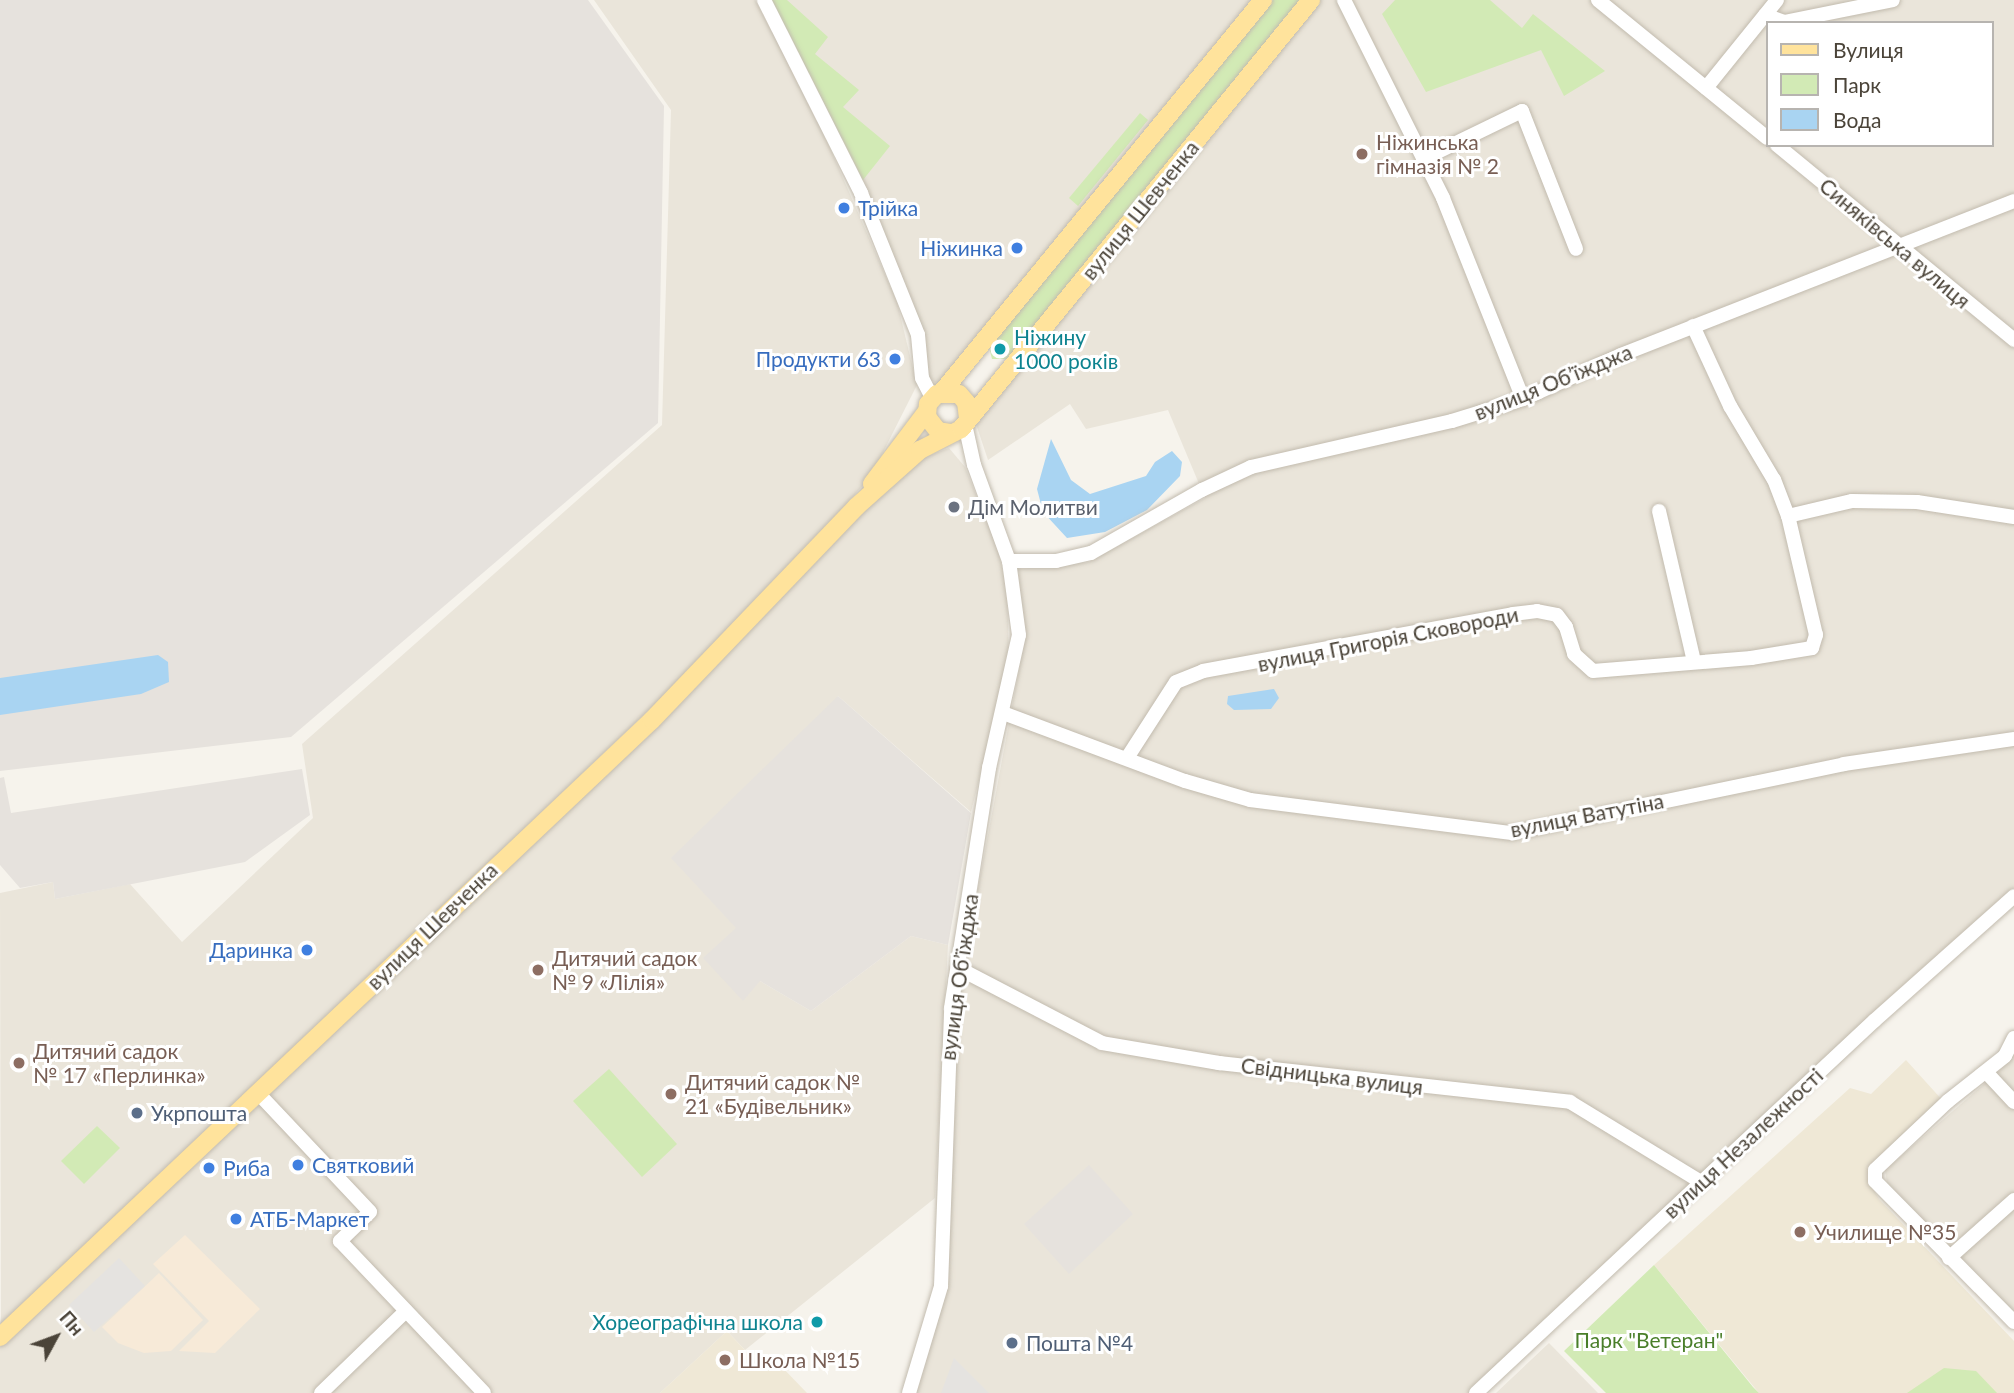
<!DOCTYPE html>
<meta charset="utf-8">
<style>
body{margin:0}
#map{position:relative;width:2014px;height:1393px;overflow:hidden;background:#f6f3ec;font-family:Lato,sans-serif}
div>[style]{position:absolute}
.residential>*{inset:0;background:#eae5da}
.commercial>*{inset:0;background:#f7ead8}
.industrial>*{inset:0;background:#e6e2dd}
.education>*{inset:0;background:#efe8d6}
.green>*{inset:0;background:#d2eab5}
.parking>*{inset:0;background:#e5e3e0}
.water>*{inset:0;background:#a9d4f2}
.roads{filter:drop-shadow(0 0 2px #c2bbae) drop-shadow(0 0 2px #c2bbae)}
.minor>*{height:14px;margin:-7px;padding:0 7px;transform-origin:7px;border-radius:7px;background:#fff}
.major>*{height:18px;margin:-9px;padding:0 9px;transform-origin:9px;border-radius:9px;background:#ffe39c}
.dots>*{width:19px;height:19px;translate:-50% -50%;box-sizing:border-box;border:4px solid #fff;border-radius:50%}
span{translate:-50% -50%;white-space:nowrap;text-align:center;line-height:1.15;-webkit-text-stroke:6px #fff;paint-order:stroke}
.education-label{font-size:21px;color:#785e54}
.left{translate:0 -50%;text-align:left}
.shop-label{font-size:21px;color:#366cbe}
.right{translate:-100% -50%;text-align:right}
.street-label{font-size:21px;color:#4b4439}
.culture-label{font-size:21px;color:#0d838f}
.worship-label{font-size:21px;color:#5b616d}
.service-label{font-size:21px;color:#4e5e75}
.park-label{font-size:21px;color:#4a7f2a}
.legend{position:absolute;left:1766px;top:21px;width:228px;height:126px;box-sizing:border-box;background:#fff;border:2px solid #b7b4b0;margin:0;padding:9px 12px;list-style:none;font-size:21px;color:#4b4439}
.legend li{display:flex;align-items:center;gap:14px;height:35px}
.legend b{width:35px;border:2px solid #b7b4b0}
.north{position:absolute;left:21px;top:1302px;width:70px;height:70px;-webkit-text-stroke:5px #fff;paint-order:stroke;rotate:49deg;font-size:19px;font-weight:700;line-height:28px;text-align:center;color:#4b4439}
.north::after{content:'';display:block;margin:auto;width:24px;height:32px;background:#4b4439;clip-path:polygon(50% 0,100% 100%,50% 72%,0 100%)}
</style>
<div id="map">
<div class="residential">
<i style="clip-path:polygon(594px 0,755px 0,812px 107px,897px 302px,917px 385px,871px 476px,746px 617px,1px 1328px,0 893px,53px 882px,55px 899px,130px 884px,182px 942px,313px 818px,302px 744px,662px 425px,671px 110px)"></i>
<i style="clip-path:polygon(766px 0,1257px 0,942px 385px,928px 379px,902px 294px)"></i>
<i style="clip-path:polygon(1319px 0,1590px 0,2014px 348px,2014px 896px,1476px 1393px,916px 1393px,947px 1290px,956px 1006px,1023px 648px,1018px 569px,1089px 562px,1205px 498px,1168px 410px,1086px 429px,1070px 404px,988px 460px,975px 421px)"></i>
<i style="clip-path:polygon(1606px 0,1773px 0,1705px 84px)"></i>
<i style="clip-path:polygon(1785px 0,2014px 0,2014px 335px,1783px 145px,1991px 145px,1991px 23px,1767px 23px,1767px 132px,1714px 88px)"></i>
<i style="clip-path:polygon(949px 448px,965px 467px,998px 550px,1007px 589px,1009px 661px,971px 812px,838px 696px,736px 929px,760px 981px,811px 1011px,911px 936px,948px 945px,935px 1198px,745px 1350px,727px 1331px,660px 1393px,0 1393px,0 1347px,394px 975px,855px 518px,925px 457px)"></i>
<i style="clip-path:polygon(2014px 1048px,2014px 1312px,1887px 1183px,1885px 1170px,1999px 1071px)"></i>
<i style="clip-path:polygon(1549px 1343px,1598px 1393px,1496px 1393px)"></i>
</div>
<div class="commercial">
<i style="clip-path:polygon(185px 1235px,260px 1309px,215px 1353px,179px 1351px,209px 1321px,153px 1264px)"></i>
<i style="clip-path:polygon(159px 1273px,203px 1320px,171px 1351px,144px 1353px,118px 1343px,102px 1327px)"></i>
</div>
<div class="industrial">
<i style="clip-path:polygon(0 0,588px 0,664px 106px,658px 423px,291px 737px,0 771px)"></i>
<i style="clip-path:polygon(838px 696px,971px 813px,948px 945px,911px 936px,811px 1011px,760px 981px,743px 1001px,703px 958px,736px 928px,671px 858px)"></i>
<i style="clip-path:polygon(302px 769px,310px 815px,245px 862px,55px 899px,53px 882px,20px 888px,0 865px,0 778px,4px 777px,11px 813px)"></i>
<i style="clip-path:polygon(1089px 1165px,1133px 1214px,1069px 1274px,1024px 1224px)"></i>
</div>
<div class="education">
<i style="clip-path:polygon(1906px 1060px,1944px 1102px,1869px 1182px,1879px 1199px,2014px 1341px,2014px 1393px,1759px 1393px,1654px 1265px,1850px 1088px,1871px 1094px)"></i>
<i style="clip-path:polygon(727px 1331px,757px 1363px,764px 1358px,774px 1369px,780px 1365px,807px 1393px,660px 1393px)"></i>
</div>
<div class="green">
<i style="clip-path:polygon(772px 0,787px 0,828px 37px,815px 54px,859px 90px,843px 107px,890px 146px,863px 180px)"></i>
<i style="clip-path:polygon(1273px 0,1306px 0,1007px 359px,992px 359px,988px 343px)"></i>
<i style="clip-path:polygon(1395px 0,1490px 0,1522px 28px,1533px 14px,1605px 71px,1564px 96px,1541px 50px,1426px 92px,1382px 14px)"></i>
<i style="clip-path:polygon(1140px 113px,1148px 120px,1078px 206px,1069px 198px)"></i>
<i style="clip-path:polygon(609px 1069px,677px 1144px,642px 1177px,573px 1101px)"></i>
<i style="clip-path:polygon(97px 1126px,120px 1148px,84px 1184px,61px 1161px)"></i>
<i style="clip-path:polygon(1654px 1265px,1753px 1387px,1759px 1393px,1606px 1393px,1564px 1351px)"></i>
<i style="clip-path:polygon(1944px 1368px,1976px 1371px,1997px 1393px,1907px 1393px)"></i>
</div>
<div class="parking">
<i style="clip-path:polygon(119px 1258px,145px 1286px,94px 1332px,69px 1305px)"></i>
<i style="clip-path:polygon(954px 1358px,989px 1393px,941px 1393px)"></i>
</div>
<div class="water">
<i style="clip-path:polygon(1051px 439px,1071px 480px,1090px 494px,1146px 476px,1155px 462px,1172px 451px,1182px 462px,1180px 476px,1147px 510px,1105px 532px,1067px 538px,1043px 512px,1037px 489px)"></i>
<i style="clip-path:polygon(158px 655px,168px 662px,169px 682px,141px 694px,0 715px,0 678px)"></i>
<i style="clip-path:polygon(1274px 689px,1279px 698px,1271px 709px,1234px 710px,1227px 704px,1228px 696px)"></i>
</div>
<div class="roads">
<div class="minor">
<i style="left:764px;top:0;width:216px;rotate:63.3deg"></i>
<i style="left:861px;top:193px;width:153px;rotate:68.1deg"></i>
<i style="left:918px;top:335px;width:43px;rotate:84.7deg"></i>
<i style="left:922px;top:378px;width:22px;rotate:63deg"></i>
<i style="left:1344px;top:0;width:221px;rotate:63.4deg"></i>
<i style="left:1443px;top:198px;width:216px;rotate:68.3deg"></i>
<i style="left:1598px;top:0;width:218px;rotate:39.2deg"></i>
<i style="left:1765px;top:15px;width:20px;rotate:20deg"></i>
<i style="left:1784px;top:22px;width:111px;rotate:-11.4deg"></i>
<i style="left:1706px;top:88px;width:113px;rotate:-51.1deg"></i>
<i style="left:1777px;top:145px;width:307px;rotate:39.4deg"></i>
<i style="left:1423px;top:159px;width:110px;rotate:-25.9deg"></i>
<i style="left:1522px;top:111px;width:148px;rotate:68.6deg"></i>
<i style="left:1659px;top:511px;width:154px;rotate:76.9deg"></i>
<i style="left:1788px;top:516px;width:66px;rotate:-13.2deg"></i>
<i style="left:1852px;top:501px;width:65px;rotate:0.9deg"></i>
<i style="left:1917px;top:502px;width:98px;rotate:8.8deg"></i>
<i style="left:1009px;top:561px;width:47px"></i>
<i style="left:1056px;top:561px;width:36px;rotate:-13deg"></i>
<i style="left:1091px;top:553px;width:128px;rotate:-29.6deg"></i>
<i style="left:1202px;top:490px;width:54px;rotate:-25.1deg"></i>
<i style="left:1251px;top:467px;width:206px;rotate:-12.9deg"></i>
<i style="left:1452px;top:421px;width:74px;rotate:-17.2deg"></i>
<i style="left:1523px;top:399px;width:107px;rotate:-24.2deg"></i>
<i style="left:1621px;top:355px;width:422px;rotate:-21.4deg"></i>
<i style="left:1003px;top:713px;width:194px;rotate:20.5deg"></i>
<i style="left:1185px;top:781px;width:68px;rotate:16.3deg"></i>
<i style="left:1250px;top:800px;width:264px;rotate:7.2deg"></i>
<i style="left:1512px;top:833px;width:339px;rotate:-11.7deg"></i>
<i style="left:1844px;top:764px;width:172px;rotate:-8.4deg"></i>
<i style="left:1127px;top:758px;width:90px;rotate:-57.2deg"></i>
<i style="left:1176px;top:682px;width:29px;rotate:-22deg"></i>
<i style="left:1203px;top:671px;width:315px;rotate:-10.4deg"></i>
<i style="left:1513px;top:614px;width:24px;rotate:-7deg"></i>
<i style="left:1537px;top:611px;width:20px;rotate:11deg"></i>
<i style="left:1557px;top:615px;width:15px;rotate:53deg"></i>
<i style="left:1566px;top:627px;width:28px;rotate:73deg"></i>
<i style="left:1574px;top:654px;width:25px;rotate:42deg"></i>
<i style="left:1593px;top:671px;width:159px;rotate:-4.7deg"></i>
<i style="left:1751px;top:658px;width:62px;rotate:-9.3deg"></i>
<i style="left:1812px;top:648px;width:14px;rotate:-73deg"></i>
<i style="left:1816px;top:635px;width:122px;rotate:-103.2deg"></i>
<i style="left:1788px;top:516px;width:39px;rotate:-111deg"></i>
<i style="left:1774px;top:480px;width:86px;rotate:-120.7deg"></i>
<i style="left:1730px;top:406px;width:88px;rotate:-114.8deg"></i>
<i style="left:958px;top:968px;width:162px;rotate:27.5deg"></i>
<i style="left:1102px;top:1043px;width:119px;rotate:9.7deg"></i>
<i style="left:1219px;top:1063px;width:353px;rotate:6.3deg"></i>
<i style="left:1570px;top:1102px;width:153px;rotate:31.4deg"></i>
<i style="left:2014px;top:1038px;width:20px;rotate:117deg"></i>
<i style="left:2005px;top:1056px;width:73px;rotate:141.7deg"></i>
<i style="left:1948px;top:1101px;width:100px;rotate:136.6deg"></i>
<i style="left:1875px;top:1170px;width:11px;rotate:90deg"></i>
<i style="left:1875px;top:1181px;width:198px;rotate:45.4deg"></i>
<i style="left:1986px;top:1072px;width:41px;rotate:47deg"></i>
<i style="left:258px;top:1093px;width:163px;rotate:46.7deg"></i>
<i style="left:370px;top:1212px;width:42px;rotate:136deg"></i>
<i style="left:340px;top:1241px;width:209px;rotate:46.5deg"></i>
<i style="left:1949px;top:1258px;width:87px;rotate:-41.7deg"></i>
<i style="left:321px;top:1393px;width:118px;rotate:-44deg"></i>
<i style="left:909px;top:1393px;width:112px;rotate:-73.3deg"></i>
<i style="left:941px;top:1286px;width:278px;rotate:-87.9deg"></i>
<i style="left:951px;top:1008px;width:243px;rotate:-81deg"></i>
<i style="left:989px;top:768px;width:136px;rotate:-77.3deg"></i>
<i style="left:1019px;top:635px;width:75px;rotate:-97.7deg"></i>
<i style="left:1009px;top:561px;width:102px;rotate:-110deg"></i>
<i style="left:974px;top:465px;width:42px;rotate:-102.4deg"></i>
<i style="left:1476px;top:1393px;width:546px;rotate:-43.07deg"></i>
<i style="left:1875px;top:1020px;width:186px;rotate:-41.7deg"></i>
</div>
<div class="major">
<i style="left:942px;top:392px;width:507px;rotate:-50.69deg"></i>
<i style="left:950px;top:433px;width:12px;rotate:-171deg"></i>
<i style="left:938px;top:431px;width:18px;rotate:-128deg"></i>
<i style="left:927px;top:417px;width:13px;rotate:-86deg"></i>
<i style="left:928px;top:404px;width:13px;rotate:-48deg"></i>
<i style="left:937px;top:394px;width:22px"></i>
<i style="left:959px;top:394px;width:11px;rotate:49deg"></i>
<i style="left:966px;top:402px;width:17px;rotate:83deg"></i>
<i style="left:872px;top:484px;width:91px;rotate:-53deg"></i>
<i style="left:0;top:1337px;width:898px;rotate:-43.42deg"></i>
<i style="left:652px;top:720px;width:295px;rotate:-46.2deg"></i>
<i style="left:856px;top:507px;width:86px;rotate:-41.7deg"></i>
<i style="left:920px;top:450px;width:46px;rotate:-27.1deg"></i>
<i style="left:961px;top:429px;width:554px;rotate:-50.79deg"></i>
</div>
</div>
<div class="dots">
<i style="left:1362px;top:154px;background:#8d6e63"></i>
<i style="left:844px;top:208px;background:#3f7fe0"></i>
<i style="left:1017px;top:248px;background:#3f7fe0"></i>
<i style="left:1000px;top:349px;background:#0f9aa8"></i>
<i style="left:895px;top:359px;background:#3f7fe0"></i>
<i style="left:954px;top:507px;background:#6b7280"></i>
<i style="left:307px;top:950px;background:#3f7fe0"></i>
<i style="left:538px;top:970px;background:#8d6e63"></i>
<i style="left:19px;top:1063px;background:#8d6e63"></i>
<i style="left:671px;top:1094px;background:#8d6e63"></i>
<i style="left:137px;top:1113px;background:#5c6f8a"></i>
<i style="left:298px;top:1165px;background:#3f7fe0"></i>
<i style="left:209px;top:1168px;background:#3f7fe0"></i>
<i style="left:236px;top:1219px;background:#3f7fe0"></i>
<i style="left:1800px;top:1232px;background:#8d6e63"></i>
<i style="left:817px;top:1322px;background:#0f9aa8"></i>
<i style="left:1012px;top:1343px;background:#5c6f8a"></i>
<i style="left:725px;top:1360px;background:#8d6e63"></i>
</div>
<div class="education-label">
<span class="left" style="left:1376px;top:154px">Ніжинська<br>гімназія № 2</span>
<span class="left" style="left:552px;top:970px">Дитячий садок<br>№ 9 «Лілія»</span>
<span class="left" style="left:33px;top:1063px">Дитячий садок<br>№ 17 «Перлинка»</span>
<span class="left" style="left:685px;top:1094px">Дитячий садок №<br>21 «Будівельник»</span>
<span class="left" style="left:1814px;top:1232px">Училище №35</span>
<span class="left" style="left:739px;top:1360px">Школа №15</span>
</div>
<div class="shop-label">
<span class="left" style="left:858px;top:208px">Трійка</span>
<span class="right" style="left:1003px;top:248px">Ніжинка</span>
<span class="right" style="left:881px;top:359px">Продукти 63</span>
<span class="right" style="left:293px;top:950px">Даринка</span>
<span class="left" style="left:312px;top:1165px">Святковий</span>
<span class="left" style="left:223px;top:1168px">Риба</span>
<span class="left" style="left:250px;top:1219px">АТБ-Маркет</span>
</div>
<div class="street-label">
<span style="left:1140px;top:210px;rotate:-51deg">вулиця Шевченка</span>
<span style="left:1895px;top:243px;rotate:40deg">Синяківська вулиця</span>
<span style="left:1553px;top:382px;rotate:-22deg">вулиця Обʼїжджа</span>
<span style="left:1388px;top:639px;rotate:-11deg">вулиця Григорія Сковороди</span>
<span style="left:1587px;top:815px;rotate:-11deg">вулиця Ватутіна</span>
<span style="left:432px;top:926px;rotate:-44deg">вулиця Шевченка</span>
<span style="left:959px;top:977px;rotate:-82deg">вулиця Обʼїжджа</span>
<span style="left:1332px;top:1076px;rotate:7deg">Свідницька вулиця</span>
<span style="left:1743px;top:1143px;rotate:-43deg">вулиця Незалежності</span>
</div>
<div class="culture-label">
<span class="left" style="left:1014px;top:349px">Ніжину<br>1000 років</span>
<span class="right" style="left:803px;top:1322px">Хореографічна школа</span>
</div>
<div class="worship-label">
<span class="left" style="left:968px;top:507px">Дім Молитви</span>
</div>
<div class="service-label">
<span class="left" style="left:151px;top:1113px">Укрпошта</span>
<span class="left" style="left:1026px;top:1343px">Пошта №4</span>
</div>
<div class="park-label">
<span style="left:1649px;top:1340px">Парк "Ветеран"</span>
</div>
<ul class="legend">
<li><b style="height:9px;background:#ffe39c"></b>Вулиця</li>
<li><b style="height:19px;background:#d2eab5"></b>Парк</li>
<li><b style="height:19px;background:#a9d4f2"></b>Вода</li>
</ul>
<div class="north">Пн</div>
</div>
